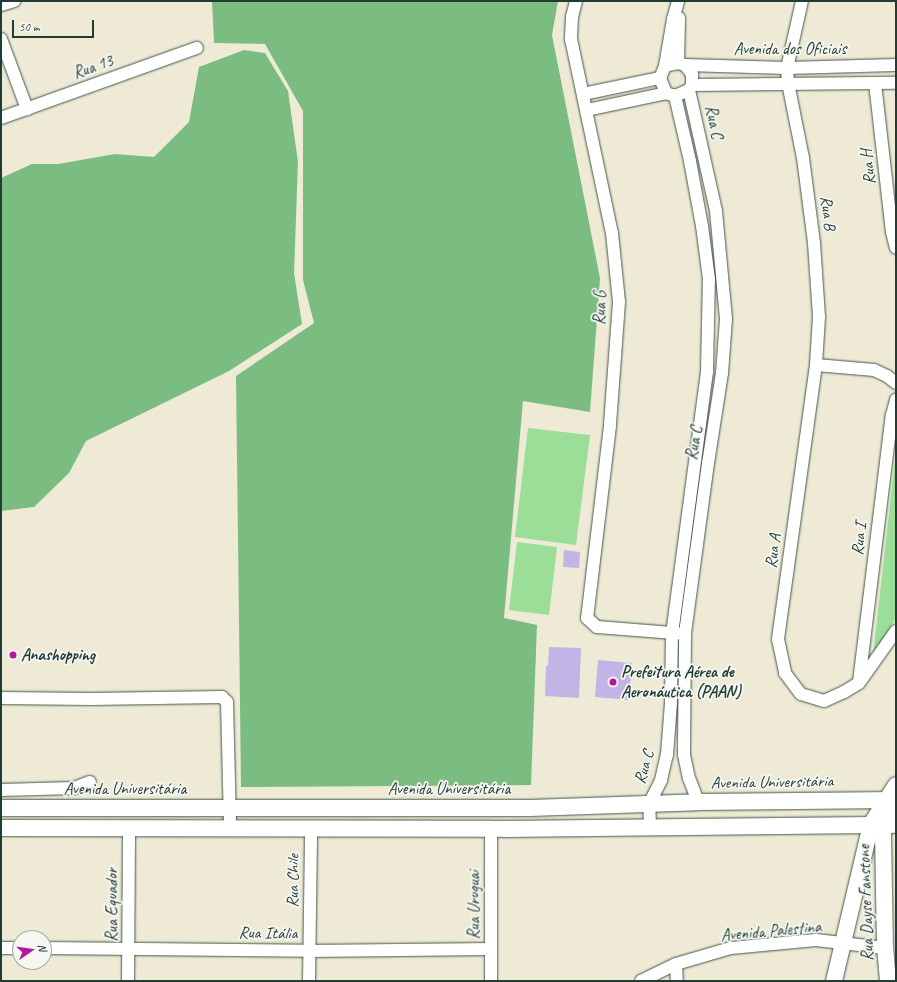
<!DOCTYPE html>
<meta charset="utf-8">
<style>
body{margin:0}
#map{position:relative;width:897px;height:982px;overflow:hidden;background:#efead5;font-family:Caveat,sans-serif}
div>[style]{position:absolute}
.green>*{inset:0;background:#9ade97}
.forest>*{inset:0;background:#7bbd80}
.building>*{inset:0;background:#c1b5e5}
.roads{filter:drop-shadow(0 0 1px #3e574c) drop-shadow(0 0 1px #3e574c)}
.minor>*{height:12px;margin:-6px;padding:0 6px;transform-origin:6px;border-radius:6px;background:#fff}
.major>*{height:16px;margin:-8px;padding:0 8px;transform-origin:8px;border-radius:8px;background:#fff}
.dots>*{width:11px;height:11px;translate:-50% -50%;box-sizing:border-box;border:2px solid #f6f6f2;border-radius:50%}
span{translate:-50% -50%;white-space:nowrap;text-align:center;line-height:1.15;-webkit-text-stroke:3.5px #f6f6f2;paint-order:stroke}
.street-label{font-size:17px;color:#1f3d34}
.poi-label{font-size:17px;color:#1f3d34;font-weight:700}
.left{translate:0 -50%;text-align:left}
.frame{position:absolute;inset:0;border:2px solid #1f3d34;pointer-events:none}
.north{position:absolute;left:12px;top:930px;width:40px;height:40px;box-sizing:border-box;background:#f6f6f2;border:1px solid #a0aca6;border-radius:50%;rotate:77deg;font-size:11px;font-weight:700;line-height:16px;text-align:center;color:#1f3d34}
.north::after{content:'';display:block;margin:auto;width:14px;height:18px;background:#b5179e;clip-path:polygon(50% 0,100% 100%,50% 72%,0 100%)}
.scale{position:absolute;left:12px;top:20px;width:82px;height:18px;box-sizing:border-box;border:2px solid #1f3d34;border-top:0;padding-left:5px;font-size:12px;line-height:14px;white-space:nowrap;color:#1f3d34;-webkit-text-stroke:3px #f6f6f2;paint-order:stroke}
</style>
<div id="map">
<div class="green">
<i style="clip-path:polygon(528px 428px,590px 435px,576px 545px,515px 537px)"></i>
<i style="clip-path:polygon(896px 452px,896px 618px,873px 655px)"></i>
<i style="clip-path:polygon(517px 542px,557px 547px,549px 615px,509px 610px)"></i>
</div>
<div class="forest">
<i style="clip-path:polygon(212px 1px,558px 1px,552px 35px,600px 278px,590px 412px,523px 401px,504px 618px,537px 625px,531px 785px,241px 787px,236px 376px,314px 323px,303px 280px,303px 111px,265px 44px,214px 43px)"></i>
<i style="clip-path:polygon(244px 50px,265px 53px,288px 91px,298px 162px,294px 273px,302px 324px,229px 371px,86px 441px,69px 473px,34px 507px,1px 511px,1px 178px,32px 164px,58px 164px,115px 154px,154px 157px,189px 122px,199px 67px)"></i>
</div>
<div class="building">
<i style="clip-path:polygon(564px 550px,580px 552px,579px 568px,563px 567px)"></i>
<i style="clip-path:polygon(549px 647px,581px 648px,579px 698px,545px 696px,546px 666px,548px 666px)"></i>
<i style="clip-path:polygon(598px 660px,632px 663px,629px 700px,595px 697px)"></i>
</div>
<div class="roads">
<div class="minor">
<i style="left:576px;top:1px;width:16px;rotate:104deg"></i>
<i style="left:572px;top:17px;width:22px;rotate:93deg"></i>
<i style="left:571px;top:39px;width:198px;rotate:78.1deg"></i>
<i style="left:612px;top:233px;width:69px;rotate:84.2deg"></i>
<i style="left:619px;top:302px;width:124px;rotate:94.2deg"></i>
<i style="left:610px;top:426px;width:193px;rotate:96.8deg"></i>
<i style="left:587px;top:618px;width:13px;rotate:42deg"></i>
<i style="left:597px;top:627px;width:88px;rotate:4.5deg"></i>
<i style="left:802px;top:1px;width:69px;rotate:102.6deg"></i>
<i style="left:787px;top:68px;width:15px;rotate:86deg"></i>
<i style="left:788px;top:83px;width:76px;rotate:78.7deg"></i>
<i style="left:803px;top:158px;width:86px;rotate:82.6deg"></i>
<i style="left:814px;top:243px;width:74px;rotate:86.1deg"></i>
<i style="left:819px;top:317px;width:48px;rotate:93.6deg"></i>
<i style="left:816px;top:365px;width:277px;rotate:97.9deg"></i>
<i style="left:778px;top:639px;width:35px;rotate:78deg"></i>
<i style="left:785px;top:673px;width:26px;rotate:53deg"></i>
<i style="left:801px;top:694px;width:24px;rotate:17deg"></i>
<i style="left:824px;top:701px;width:22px;rotate:-24deg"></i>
<i style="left:844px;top:692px;width:17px;rotate:-31deg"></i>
<i style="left:859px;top:683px;width:64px;rotate:-54.6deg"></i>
<i style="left:1px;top:5px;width:14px;rotate:-17deg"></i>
<i style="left:1px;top:39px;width:75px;rotate:69.6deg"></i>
<i style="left:678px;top:63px;width:45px;rotate:-88.7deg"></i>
<i style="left:685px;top:65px;width:102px;rotate:1.7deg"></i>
<i style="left:787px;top:68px;width:109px;rotate:-1.6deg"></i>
<i style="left:665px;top:66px;width:13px;rotate:-13deg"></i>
<i style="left:678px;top:63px;width:7px;rotate:16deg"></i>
<i style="left:685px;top:65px;width:11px;rotate:52deg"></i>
<i style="left:692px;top:74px;width:11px;rotate:90deg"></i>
<i style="left:692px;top:85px;width:6px;rotate:121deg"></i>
<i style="left:689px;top:90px;width:15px;rotate:157deg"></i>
<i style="left:675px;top:96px;width:9px;rotate:-162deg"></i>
<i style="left:666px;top:93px;width:16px;rotate:-112deg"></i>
<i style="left:660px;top:78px;width:13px;rotate:-67deg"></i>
<i style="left:665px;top:66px;width:48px;rotate:-80.3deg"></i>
<i style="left:673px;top:19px;width:19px;rotate:-74deg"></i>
<i style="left:875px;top:83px;width:150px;rotate:83.5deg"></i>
<i style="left:892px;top:232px;width:16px;rotate:76deg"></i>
<i style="left:692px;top:85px;width:204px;rotate:-0.6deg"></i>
<i style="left:689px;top:90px;width:124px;rotate:77.4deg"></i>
<i style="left:716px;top:211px;width:108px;rotate:84.7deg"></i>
<i style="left:726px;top:319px;width:54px;rotate:94.2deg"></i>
<i style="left:722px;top:373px;width:91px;rotate:98.8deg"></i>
<i style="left:708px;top:463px;width:173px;rotate:97.7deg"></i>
<i style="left:685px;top:634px;width:121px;rotate:90.5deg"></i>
<i style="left:684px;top:755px;width:24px;rotate:78deg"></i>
<i style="left:689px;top:778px;width:26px;rotate:69deg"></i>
<i style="left:583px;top:94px;width:79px;rotate:-11.7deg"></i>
<i style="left:587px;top:110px;width:81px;rotate:-12.1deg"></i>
<i style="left:1px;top:118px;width:208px;rotate:-19.7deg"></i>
<i style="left:816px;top:365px;width:58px;rotate:4.9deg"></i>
<i style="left:874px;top:370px;width:14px;rotate:25deg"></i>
<i style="left:887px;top:376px;width:11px;rotate:38deg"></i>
<i style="left:859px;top:682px;width:269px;rotate:-83deg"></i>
<i style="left:892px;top:415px;width:16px;rotate:-75deg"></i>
<i style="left:1px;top:698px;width:90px;rotate:0.6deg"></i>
<i style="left:91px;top:699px;width:131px;rotate:-0.9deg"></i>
<i style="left:222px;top:697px;width:7px;rotate:45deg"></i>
<i style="left:227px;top:702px;width:127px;rotate:88.6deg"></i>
<i style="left:1px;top:790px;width:73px;rotate:-1.6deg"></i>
<i style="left:74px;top:788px;width:17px;rotate:-21deg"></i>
<i style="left:650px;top:827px;width:23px;rotate:-92deg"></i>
<i style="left:649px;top:804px;width:27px;rotate:-63deg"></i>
<i style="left:661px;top:780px;width:26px;rotate:-77deg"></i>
<i style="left:667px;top:755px;width:52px;rotate:-85.6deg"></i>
<i style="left:671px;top:703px;width:69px;rotate:-89.2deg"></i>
<i style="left:672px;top:634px;width:265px;rotate:-82.4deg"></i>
<i style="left:707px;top:371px;width:92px;rotate:-88.8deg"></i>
<i style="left:709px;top:279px;width:53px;rotate:-97.5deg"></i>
<i style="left:702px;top:226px;width:66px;rotate:-100.5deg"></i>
<i style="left:690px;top:161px;width:67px;rotate:-103deg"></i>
<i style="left:1px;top:948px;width:19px"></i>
<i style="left:44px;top:948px;width:265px;rotate:0.6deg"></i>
<i style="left:309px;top:951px;width:182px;rotate:-0.6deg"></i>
<i style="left:676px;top:964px;width:17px;rotate:87deg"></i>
<i style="left:128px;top:981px;width:153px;rotate:-89.6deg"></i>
<i style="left:309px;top:981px;width:152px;rotate:-89.2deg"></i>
<i style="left:491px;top:981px;width:152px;rotate:-90deg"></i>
<i style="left:641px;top:981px;width:39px;rotate:-26deg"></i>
<i style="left:676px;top:964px;width:57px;rotate:-16.2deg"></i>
<i style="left:731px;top:948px;width:85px;rotate:-5.4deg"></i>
<i style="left:816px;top:940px;width:69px;rotate:6.6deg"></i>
</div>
<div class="major">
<i style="left:1px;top:808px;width:529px"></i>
<i style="left:530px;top:808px;width:168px;rotate:-2deg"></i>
<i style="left:698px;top:802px;width:198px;rotate:-0.6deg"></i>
<i style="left:1px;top:828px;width:490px;rotate:0.1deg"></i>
<i style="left:491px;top:829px;width:405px;rotate:-0.6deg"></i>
<i style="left:834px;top:981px;width:161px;rotate:-76.7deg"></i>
<i style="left:871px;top:824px;width:46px;rotate:-57.3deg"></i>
<i style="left:888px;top:981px;width:33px;rotate:-95deg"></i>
<i style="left:885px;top:948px;width:114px;rotate:-91deg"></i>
<i style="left:883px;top:834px;width:9px;rotate:-77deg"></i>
<i style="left:885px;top:825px;width:20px;rotate:-57deg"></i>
</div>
</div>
<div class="dots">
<i style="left:13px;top:655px;background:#b5179e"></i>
<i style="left:613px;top:682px;background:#b5179e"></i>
</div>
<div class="street-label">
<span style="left:790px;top:49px">Avenida dos Oficiais</span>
<span style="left:93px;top:67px;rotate:-20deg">Rua 13</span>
<span style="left:714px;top:122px;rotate:77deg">Rua C</span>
<span style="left:868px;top:167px;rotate:-96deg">Rua H</span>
<span style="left:828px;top:213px;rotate:83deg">Rua B</span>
<span style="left:600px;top:308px;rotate:-89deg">Rua G</span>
<span style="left:694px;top:443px;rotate:-81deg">Rua C</span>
<span style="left:859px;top:539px;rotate:-83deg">Rua I</span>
<span style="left:773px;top:551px;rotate:-82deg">Rua A</span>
<span style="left:644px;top:767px;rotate:-74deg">Rua C</span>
<span style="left:772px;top:782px;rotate:-1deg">Avenida Universitária</span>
<span style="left:125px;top:789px">Avenida Universitária</span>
<span style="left:449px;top:789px">Avenida Universitária</span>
<span style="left:293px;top:881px;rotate:-89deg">Rua Chile</span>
<span style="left:866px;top:903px;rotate:-92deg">Rua Dayse Fanstone</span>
<span style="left:112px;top:905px;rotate:-90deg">Rua Equador</span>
<span style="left:474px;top:905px;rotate:-90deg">Rua Uruguai</span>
<span style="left:771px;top:931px;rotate:-5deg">Avenida Palestina</span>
<span style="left:268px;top:933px;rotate:1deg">Rua Itália</span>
</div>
<div class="poi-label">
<span class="left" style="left:21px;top:655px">Anashopping</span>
<span class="left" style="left:621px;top:682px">Prefeitura Aérea de<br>Aeronáutica (PAAN)</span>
</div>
<div class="frame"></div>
<div class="north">N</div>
<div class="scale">50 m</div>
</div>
